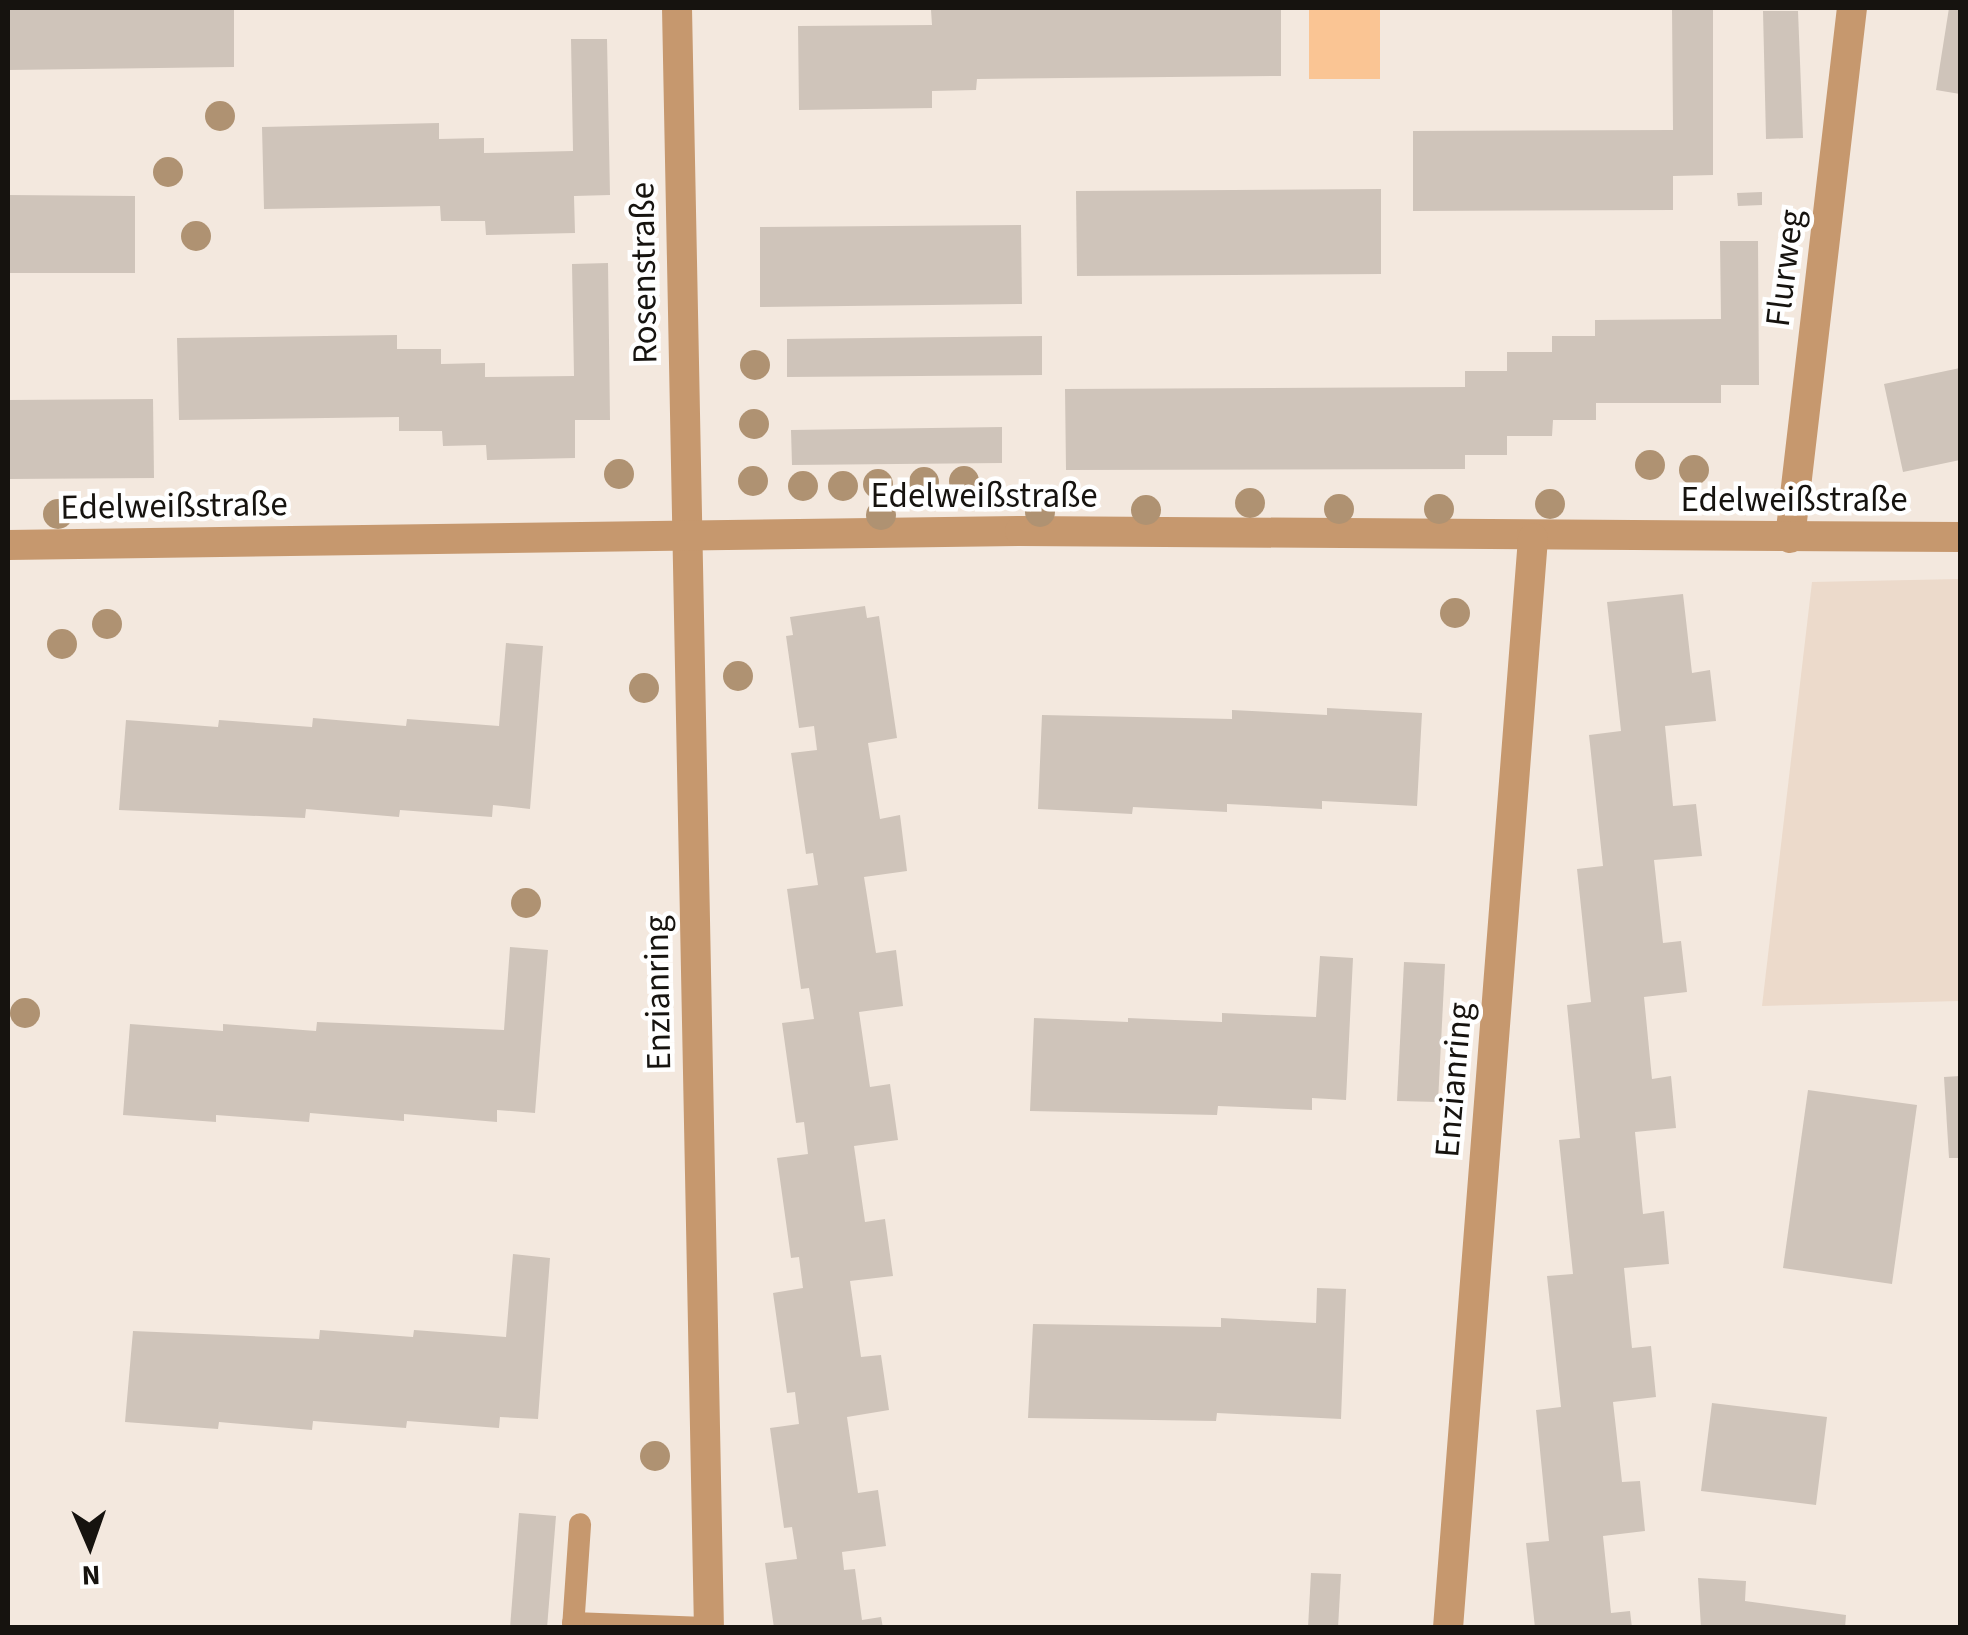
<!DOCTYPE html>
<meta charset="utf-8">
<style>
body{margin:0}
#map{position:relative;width:1968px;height:1635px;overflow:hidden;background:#f3e8de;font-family:"Source Sans 3",sans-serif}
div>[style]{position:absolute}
.built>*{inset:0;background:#ecdacb}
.green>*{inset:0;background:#fac594}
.building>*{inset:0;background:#cfc4ba}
.lane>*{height:22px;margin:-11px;padding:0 11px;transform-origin:11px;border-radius:11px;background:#c6986e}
.street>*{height:30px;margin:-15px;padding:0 15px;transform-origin:15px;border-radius:15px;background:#c6986e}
.trees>*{width:30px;height:30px;margin:-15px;border-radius:50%;background:#af9272}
span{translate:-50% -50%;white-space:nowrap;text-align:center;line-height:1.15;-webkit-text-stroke:9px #fff;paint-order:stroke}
.street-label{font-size:35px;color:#16130f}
.frame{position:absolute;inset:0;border:10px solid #16130f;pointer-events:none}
.north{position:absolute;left:40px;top:1495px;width:100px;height:100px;-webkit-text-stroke:8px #fff;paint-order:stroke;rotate:178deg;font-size:28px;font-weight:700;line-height:40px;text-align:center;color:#16130f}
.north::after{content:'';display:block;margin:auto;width:35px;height:45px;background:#16130f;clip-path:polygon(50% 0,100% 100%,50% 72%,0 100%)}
</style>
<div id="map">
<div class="built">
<i style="clip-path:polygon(1960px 579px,1960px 1001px,1762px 1006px,1812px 582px)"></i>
</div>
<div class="green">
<i style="clip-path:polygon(1309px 8px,1380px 8px,1380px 79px,1309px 79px)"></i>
</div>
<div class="building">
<i style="clip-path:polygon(8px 8px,234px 8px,234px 67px,8px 70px)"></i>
<i style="clip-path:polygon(976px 8px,1281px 8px,1281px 76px,977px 79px,976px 90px,932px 91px,932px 108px,799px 110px,798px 26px,932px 25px,931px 10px)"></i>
<i style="clip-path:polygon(1672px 8px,1713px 8px,1713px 175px,1673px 176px,1673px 210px,1413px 211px,1413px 131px,1673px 130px)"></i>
<i style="clip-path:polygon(1949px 8px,1960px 8px,1960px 94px,1936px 90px)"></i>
<i style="clip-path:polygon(1763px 11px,1798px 11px,1803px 138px,1766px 139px)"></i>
<i style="clip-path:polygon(571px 39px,607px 39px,610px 195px,574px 196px,575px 233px,486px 235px,485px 221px,441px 221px,440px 206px,264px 209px,262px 127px,439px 123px,439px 139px,484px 138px,484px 153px,573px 151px)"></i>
<i style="clip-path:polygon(1381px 189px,1381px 274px,1077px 276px,1076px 191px)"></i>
<i style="clip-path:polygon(1762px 192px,1762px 205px,1738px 206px,1737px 193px)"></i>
<i style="clip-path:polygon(8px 195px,135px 196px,135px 273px,8px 273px)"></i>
<i style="clip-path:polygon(1021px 225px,1022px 304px,760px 307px,760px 227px)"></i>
<i style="clip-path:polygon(1720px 241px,1758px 241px,1759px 385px,1721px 385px,1721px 403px,1596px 403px,1596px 420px,1553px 420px,1552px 436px,1507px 436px,1507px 455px,1465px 455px,1465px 469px,1066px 470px,1065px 389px,1465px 387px,1465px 371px,1507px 371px,1507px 352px,1552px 352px,1552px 336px,1595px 336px,1595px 320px,1721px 319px)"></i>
<i style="clip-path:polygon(608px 263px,610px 420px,575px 420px,575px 458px,487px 460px,486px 445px,443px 446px,442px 431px,399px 431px,399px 417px,179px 420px,177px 338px,397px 335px,397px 349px,441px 349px,441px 364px,485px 363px,485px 377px,574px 376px,572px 264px)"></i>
<i style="clip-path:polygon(1042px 336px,1042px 375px,787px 377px,787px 339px)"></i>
<i style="clip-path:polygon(1960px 368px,1960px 460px,1903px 472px,1884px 384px)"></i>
<i style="clip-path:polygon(153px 399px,154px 478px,8px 479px,8px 400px)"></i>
<i style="clip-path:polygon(1002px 427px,1002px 463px,792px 465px,791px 430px)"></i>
<i style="clip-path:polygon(1683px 594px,1692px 673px,1710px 670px,1716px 721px,1665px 726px,1673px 806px,1696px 804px,1702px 856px,1654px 860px,1663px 943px,1681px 941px,1687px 992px,1644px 997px,1652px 1079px,1671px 1076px,1676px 1128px,1635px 1132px,1643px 1214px,1664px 1211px,1669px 1264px,1624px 1268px,1632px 1348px,1651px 1346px,1656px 1397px,1613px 1402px,1622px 1482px,1640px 1481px,1645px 1531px,1603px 1536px,1611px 1613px,1630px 1611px,1632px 1628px,1535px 1628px,1526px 1543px,1549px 1541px,1536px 1410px,1561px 1407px,1547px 1276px,1573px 1274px,1559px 1140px,1580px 1138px,1567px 1005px,1591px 1002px,1577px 869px,1603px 866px,1589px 735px,1621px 731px,1607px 602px)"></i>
<i style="clip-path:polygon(865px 606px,867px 618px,879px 616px,897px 738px,868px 743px,880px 819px,900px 815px,907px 871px,864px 877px,876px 953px,896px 950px,903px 1006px,859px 1012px,870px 1087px,890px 1084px,898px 1140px,854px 1146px,865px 1222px,885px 1219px,893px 1276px,850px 1281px,861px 1357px,881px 1355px,889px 1410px,847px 1417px,858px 1493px,878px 1490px,886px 1546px,842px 1552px,844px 1570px,855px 1569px,862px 1620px,881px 1617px,883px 1628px,774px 1628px,765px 1563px,797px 1559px,792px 1527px,784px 1528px,770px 1428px,799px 1424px,795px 1392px,787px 1393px,773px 1293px,803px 1288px,799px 1257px,791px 1258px,777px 1158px,808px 1154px,804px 1122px,796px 1123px,782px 1023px,814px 1019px,809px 988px,801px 989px,787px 889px,818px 885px,813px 853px,806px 854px,791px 753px,817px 750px,814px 726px,799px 728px,786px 636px,793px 635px,790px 617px)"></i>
<i style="clip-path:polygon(506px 643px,543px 646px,530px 809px,493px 805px,492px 817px,400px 810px,399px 817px,306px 809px,305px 818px,119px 810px,126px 720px,218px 727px,219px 720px,312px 727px,313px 718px,406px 726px,407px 719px,499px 726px)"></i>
<i style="clip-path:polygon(1327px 708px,1422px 713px,1417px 806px,1322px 801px,1322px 809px,1227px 804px,1227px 812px,1133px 807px,1132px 814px,1038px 809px,1042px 715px,1232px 719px,1232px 710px,1327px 715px)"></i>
<i style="clip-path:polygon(510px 947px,548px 950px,535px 1113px,497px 1110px,497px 1122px,404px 1114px,404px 1121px,310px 1113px,309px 1122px,216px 1115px,216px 1122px,123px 1115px,130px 1024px,223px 1031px,223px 1024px,316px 1031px,317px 1022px,504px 1030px)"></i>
<i style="clip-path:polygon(1320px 956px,1353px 958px,1346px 1100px,1312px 1098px,1312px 1110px,1218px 1106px,1217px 1115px,1030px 1111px,1034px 1018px,1128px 1022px,1128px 1018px,1222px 1022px,1222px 1013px,1316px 1017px)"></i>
<i style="clip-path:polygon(1404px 962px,1445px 964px,1438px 1102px,1397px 1101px)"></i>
<i style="clip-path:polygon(1960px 1076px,1960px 1158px,1949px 1158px,1944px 1077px)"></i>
<i style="clip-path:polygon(1808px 1090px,1917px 1105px,1892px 1284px,1783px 1268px)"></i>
<i style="clip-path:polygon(513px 1254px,550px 1258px,538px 1419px,500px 1417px,499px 1428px,407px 1421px,406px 1428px,313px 1421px,312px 1430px,219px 1422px,218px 1429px,125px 1422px,133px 1331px,319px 1339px,320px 1330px,413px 1337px,414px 1330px,506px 1337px)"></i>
<i style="clip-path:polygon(1317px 1288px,1346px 1289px,1341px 1419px,1217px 1413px,1216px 1421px,1028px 1418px,1033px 1324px,1221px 1327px,1221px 1318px,1316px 1323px)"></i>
<i style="clip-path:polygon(1712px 1403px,1827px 1417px,1816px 1505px,1701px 1491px)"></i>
<i style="clip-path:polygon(519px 1513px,556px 1516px,547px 1628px,510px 1628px)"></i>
<i style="clip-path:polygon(1311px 1573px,1341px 1574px,1338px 1628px,1308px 1628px)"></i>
<i style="clip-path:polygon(1698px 1578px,1746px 1581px,1745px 1601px,1846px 1615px,1845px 1628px,1701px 1628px)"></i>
</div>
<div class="lane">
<i style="left:573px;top:1623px;width:132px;rotate:2.2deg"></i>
<i style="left:573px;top:1628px;width:104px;rotate:-86.1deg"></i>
</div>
<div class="street">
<i style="left:677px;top:8px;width:1620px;rotate:88.87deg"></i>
<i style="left:1790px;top:538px;width:534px;rotate:-83.33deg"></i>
<i style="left:8px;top:545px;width:1012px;rotate:-0.79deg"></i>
<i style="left:1020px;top:531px;width:940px;rotate:0.37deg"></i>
<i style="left:1448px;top:1628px;width:1093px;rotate:-85.54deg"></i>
</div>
<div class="trees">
<i style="left:220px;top:116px"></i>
<i style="left:168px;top:172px"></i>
<i style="left:196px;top:236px"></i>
<i style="left:755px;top:365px"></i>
<i style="left:754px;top:424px"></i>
<i style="left:1650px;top:465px"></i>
<i style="left:1694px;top:470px"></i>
<i style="left:619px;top:474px"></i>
<i style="left:753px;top:481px"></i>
<i style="left:964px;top:481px"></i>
<i style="left:924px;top:482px"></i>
<i style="left:878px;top:484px"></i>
<i style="left:803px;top:486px"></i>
<i style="left:843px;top:486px"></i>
<i style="left:1250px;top:503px"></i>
<i style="left:1550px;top:504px"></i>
<i style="left:1339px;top:509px"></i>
<i style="left:1439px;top:509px"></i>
<i style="left:1146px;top:510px"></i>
<i style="left:1040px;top:512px"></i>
<i style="left:58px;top:514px"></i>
<i style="left:881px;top:515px"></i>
<i style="left:1455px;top:613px"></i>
<i style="left:107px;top:624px"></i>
<i style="left:62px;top:644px"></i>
<i style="left:738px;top:676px"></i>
<i style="left:644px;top:688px"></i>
<i style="left:526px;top:903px"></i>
<i style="left:25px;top:1013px"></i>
<i style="left:655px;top:1456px"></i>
</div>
<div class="street-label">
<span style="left:1785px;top:268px;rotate:-83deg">Flurweg</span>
<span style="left:644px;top:273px;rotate:-91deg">Rosenstraße</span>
<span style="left:984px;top:496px">Edelweißstraße</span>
<span style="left:1794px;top:500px">Edelweißstraße</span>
<span style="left:174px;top:506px;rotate:-1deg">Edelweißstraße</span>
<span style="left:658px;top:993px;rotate:-91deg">Enzianring</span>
<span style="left:1454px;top:1080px;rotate:-85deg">Enzianring</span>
</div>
<div class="frame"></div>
<div class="north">N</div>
</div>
